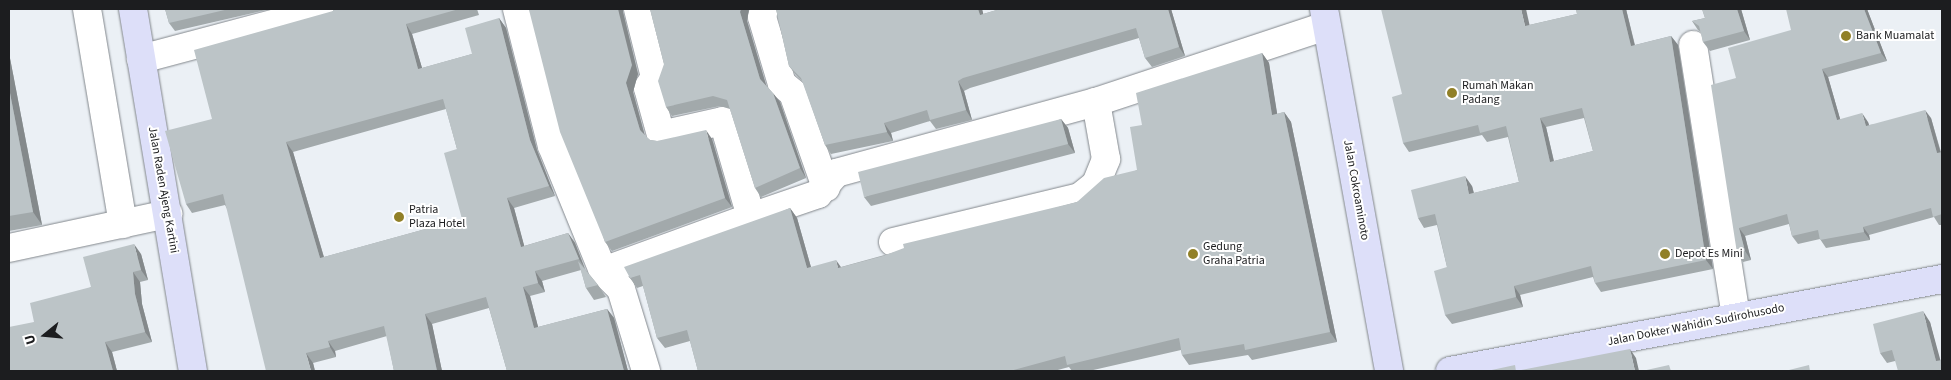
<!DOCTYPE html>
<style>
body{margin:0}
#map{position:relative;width:1951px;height:380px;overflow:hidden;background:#ebf0f5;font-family:"Source Sans 3",sans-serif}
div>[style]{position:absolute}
.roads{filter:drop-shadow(0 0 1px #82878c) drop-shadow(0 0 1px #82878c)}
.minor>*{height:28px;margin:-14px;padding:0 14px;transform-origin:14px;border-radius:14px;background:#fff}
.major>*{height:28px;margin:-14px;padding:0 14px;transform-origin:14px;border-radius:14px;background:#dddff9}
.wall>*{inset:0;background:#a2a9ab}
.shaded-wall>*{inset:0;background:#84898b}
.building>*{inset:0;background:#bcc4c7}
.dots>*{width:14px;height:14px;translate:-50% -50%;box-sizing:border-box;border:2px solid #fff;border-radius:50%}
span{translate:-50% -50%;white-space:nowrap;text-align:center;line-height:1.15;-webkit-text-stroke:4px #fff;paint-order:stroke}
.poi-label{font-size:12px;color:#1c1d1f}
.left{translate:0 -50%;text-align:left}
.street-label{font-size:12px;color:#1c1d1f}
.frame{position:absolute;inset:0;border:10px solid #1c1d1f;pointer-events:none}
.north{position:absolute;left:20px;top:310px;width:50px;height:50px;-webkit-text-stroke:4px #fff;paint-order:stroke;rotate:253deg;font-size:14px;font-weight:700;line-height:20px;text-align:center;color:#1c1d1f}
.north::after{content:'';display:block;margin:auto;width:18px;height:22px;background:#1c1d1f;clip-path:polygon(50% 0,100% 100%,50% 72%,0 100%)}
</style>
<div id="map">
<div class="roads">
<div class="minor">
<i style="left:87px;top:9px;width:218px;rotate:80.5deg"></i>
<i style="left:517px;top:9px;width:141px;rotate:75.7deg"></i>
<i style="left:552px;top:146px;width:135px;rotate:67.8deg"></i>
<i style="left:603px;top:271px;width:25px;rotate:45deg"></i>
<i style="left:621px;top:289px;width:86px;rotate:73deg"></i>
<i style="left:638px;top:9px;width:70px;rotate:76deg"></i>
<i style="left:655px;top:77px;width:13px;rotate:122deg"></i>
<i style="left:648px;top:88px;width:49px;rotate:74.5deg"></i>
<i style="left:661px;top:135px;width:64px;rotate:-12.7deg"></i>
<i style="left:723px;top:121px;width:100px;rotate:73.7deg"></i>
<i style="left:751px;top:217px;width:71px;rotate:-18.9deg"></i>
<i style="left:818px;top:194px;width:28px;rotate:-49deg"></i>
<i style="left:836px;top:173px;width:270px;rotate:-15.3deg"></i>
<i style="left:1096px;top:102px;width:242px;rotate:-18.3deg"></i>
<i style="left:764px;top:9px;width:8px;rotate:104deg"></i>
<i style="left:762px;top:17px;width:70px;rotate:73.4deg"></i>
<i style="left:782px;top:84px;width:14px;rotate:39deg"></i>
<i style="left:793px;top:93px;width:100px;rotate:70.7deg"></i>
<i style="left:1693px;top:45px;width:275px;rotate:81deg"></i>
<i style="left:141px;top:59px;width:195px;rotate:-14.9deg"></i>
<i style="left:893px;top:242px;width:192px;rotate:-13.5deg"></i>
<i style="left:1080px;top:197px;width:21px;rotate:-39deg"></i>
<i style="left:1096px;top:184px;width:27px;rotate:-68deg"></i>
<i style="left:1106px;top:159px;width:58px;rotate:-100deg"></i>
<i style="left:9px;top:248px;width:163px;rotate:-12.1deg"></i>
<i style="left:603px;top:271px;width:158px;rotate:-20deg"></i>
</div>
<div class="major">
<i style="left:133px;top:9px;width:367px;rotate:80.6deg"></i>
<i style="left:1324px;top:9px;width:368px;rotate:79.8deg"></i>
<i style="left:1450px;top:371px;width:501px;rotate:-10.59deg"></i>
</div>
</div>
<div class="wall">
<i style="clip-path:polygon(165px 9px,266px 9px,266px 10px,175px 31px,169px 23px)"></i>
<i style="clip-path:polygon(evenodd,334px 9px,477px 9px,479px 15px,412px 34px,422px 68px,472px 54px,499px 18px,506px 28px,537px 150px,555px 196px,514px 208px,524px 246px,568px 233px,575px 243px,585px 269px,598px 285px,606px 297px,594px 300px,586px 288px,581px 270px,542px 281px,545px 292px,530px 296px,538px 327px,607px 309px,614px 318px,628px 371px,507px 371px,489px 308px,432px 324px,442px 371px,394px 371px,387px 336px,335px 351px,336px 357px,313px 363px,315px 371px,225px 205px,192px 213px,186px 204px,212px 119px,333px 11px,334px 9px,446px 109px,457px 149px,462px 219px,324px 257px,293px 152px,446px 109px)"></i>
<i style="clip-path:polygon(532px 9px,623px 9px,623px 12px,638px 74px,633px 92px,645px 136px,650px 140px,657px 141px,712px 139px,732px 207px,612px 251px,605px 242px)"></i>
<i style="clip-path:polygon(650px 9px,749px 9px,747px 21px,766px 85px,780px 102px,806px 178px,761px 197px,755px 188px,730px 109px,720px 106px,672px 116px,666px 107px,664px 64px)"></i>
<i style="clip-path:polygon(776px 9px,982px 9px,983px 14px,1000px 9px,1171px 9px,1185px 56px,1152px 67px,1145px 58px,1139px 38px,970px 88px,964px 91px,972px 120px,936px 129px,930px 121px,891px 133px,893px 141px,831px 154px,825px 145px,803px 82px,796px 75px,789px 66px)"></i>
<i style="clip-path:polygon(evenodd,1576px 9px,1626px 9px,1635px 45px,1671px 36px,1678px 45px,1713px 269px,1601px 292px,1595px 283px,1593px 277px,1520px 295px,1523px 307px,1452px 324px,1445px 315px,1447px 267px,1437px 225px,1424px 228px,1418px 218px,1472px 186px,1474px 193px,1519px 182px,1508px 137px,1487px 142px,1482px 135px,1409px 152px,1403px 143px,1402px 94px,1529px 25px,1577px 14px,1576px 9px,1584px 118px,1593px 151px,1554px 161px,1546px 127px,1584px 118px)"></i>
<i style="clip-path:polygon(1702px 9px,1741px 9px,1750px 40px,1710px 51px,1703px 42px,1701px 32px,1698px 30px,1692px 21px,1705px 18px)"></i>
<i style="clip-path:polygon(1867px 9px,1887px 61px,1828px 77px,1840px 119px,1868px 122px,1869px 125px,1931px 118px,1941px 152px,1942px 152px,1942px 225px,1939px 225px,1934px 217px,1869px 235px,1870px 240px,1826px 248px,1820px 239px,1798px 244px,1792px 236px,1789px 224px,1745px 236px,1751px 260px,1743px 262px,1737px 253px,1736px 78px)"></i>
<i style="clip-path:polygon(9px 53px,42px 225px,9px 231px)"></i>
<i style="clip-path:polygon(1262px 53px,1269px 63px,1277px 114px,1284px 112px,1291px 122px,1337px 342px,1252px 360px,1248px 355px,1189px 365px,1182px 355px,1181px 350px,1089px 371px,1072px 371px,1069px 367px,1054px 371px,698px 371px,690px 341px,665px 348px,657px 338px,643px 286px,637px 288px,630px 278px,790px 208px,797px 218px,811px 267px,841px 267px,1077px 202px,1137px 170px,1142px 125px)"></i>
<i style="clip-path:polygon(1061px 119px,1068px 128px,1075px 153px,871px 206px,864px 197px)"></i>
<i style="clip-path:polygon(141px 254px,148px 280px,140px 282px,142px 304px,152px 342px,112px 352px,117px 371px,9px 371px,34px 322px,91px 287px)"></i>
<i style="clip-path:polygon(1930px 322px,1942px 371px,1895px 361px,1887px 363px,1880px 353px)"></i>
</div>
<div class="shaded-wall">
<i style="clip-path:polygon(618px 9px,623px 9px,623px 12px,638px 74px,633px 92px,646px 140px,640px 130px,626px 83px)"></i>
<i style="clip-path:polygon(741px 9px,749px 9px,747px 21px,767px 88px,760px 79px,740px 12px)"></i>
<i style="clip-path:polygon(978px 9px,982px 9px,986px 24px,980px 15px)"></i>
<i style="clip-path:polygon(1168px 9px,1171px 9px,1185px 56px,1179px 47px)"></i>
<i style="clip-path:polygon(1521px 9px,1526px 9px,1532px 36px,1525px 26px)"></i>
<i style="clip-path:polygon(1622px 9px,1626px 9px,1637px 55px,1631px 46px)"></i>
<i style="clip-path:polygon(1737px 9px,1741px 9px,1750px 40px,1744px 31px)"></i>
<i style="clip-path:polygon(1864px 9px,1867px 9px,1887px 61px,1881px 53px)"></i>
<i style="clip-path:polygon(499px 18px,506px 28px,537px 150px,555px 196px,549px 186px,530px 140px)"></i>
<i style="clip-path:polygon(406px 24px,412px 34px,425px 78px,418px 69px)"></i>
<i style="clip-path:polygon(1671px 36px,1678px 45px,1713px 269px,1706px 260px)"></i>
<i style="clip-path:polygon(9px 53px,42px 225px,33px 212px,9px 88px)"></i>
<i style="clip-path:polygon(1262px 53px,1269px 63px,1279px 125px,1272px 115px)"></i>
<i style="clip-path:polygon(1822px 69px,1828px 77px,1843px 129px,1837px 120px)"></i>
<i style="clip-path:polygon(958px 81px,964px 91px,972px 120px,966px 110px)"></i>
<i style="clip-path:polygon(773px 93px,780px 102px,806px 178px,800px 168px)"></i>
<i style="clip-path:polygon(1925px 110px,1931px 118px,1942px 158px,1937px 153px)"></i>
<i style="clip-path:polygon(1284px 112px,1291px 122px,1337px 342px,1330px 332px)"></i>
<i style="clip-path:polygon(1862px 113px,1868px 122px,1872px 135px,1866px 126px)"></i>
<i style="clip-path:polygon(1540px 118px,1546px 127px,1556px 171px,1550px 162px)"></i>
<i style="clip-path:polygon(1061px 119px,1068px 128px,1075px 153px,1068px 144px)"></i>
<i style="clip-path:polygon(884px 123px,891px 133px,893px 141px,887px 132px)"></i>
<i style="clip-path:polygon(706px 130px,712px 139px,732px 207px,725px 198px)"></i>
<i style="clip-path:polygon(286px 142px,293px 152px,327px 268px,320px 258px)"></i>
<i style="clip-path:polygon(1465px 176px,1472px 186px,1476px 203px,1469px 194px)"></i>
<i style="clip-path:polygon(507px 198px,514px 208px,527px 256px,521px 247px)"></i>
<i style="clip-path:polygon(790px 208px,797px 218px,814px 278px,807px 268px)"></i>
<i style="clip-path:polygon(1863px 227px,1869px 235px,1870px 240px,1864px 232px)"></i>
<i style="clip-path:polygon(1739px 228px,1745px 236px,1751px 260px,1745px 251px)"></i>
<i style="clip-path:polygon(568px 233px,575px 243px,585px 269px,579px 259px)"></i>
<i style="clip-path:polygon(134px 244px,141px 254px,148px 280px,141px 270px)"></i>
<i style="clip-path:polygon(836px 260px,843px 270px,838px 268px)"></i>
<i style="clip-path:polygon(535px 271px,542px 281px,545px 292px,538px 283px)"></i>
<i style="clip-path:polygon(133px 272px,140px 282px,142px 304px,152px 342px,145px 332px,135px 294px)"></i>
<i style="clip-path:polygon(1514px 286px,1520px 295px,1523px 307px,1516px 297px)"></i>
<i style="clip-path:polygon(523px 287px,530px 296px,541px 338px,534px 328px)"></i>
<i style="clip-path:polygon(607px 309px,614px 318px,628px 371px,624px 371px)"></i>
<i style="clip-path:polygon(1923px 311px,1930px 322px,1942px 366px,1936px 361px)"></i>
<i style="clip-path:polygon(425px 314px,432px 324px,442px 371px,437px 371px)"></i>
<i style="clip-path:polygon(328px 341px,335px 351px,336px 357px,330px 347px)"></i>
<i style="clip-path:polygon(105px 342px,112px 352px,117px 371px,113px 371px)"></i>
<i style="clip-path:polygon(1630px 349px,1636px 358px,1639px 371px,1635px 371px)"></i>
<i style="clip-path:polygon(306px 353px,313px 363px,315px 371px,311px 371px)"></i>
</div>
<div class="building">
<i style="clip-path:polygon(165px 9px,229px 9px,169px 23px)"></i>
<i style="clip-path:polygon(evenodd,334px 9px,459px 9px,406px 24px,418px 69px,472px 54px,465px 28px,499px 18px,530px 140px,549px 186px,507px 198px,521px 247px,568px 233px,579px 259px,535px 271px,538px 283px,523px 287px,534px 328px,607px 309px,624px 371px,507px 371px,486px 297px,425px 314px,437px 371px,394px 371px,384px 326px,328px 341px,330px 347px,306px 353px,311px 371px,266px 371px,223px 194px,186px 204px,165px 131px,212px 119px,194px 50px,333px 11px,334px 9px,443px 99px,457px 149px,444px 153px,462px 219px,320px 258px,286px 142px,443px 99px)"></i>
<i style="clip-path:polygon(532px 9px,618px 9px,632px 65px,626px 83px,640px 130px,650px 140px,657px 141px,706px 130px,725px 198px,605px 242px,560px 132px,529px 10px)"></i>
<i style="clip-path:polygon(650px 9px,741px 9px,740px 12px,760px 79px,773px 93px,800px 168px,755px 188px,727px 100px,713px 96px,666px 107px,658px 81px,664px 64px)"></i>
<i style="clip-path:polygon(776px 9px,978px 9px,980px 15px,1000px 9px,1168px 9px,1179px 47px,1145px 58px,1136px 28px,963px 78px,958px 81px,966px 110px,930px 120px,927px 110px,884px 123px,887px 132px,825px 145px,801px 78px,789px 66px)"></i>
<i style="clip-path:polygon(evenodd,1381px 9px,1521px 9px,1525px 26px,1577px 14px,1576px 9px,1622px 9px,1631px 46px,1671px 36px,1706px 260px,1595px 283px,1591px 266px,1514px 286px,1516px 297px,1445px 315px,1434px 271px,1447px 267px,1435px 214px,1418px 218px,1411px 190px,1465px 176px,1469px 194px,1519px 182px,1506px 126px,1480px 133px,1478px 125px,1403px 143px,1392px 97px,1402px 94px,1381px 9px,1582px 108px,1593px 151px,1550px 162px,1540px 118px,1582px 108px)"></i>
<i style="clip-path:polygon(1702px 9px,1737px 9px,1744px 31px,1703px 42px,1699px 26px,1692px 21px,1705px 18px)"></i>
<i style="clip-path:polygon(1786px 9px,1864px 9px,1881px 53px,1822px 69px,1837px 120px,1862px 113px,1866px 126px,1925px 110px,1937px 153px,1942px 152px,1942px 214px,1933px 217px,1931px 208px,1863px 227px,1864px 232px,1820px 240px,1818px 230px,1792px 236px,1787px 214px,1739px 228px,1745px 251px,1737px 253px,1711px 85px,1736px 78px,1728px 48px,1791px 30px)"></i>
<i style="clip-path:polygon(1262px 53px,1272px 115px,1284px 112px,1330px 332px,1245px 350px,1244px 344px,1182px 355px,1179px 338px,1067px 365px,1065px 356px,1010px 371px,698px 371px,687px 330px,657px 338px,640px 275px,630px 278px,624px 267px,790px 208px,807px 268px,836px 260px,838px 268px,883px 256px,904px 248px,903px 244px,1077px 202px,1104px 178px,1137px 170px,1130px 127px,1142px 125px,1136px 93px)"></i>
<i style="clip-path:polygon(9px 88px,33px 212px,9px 216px)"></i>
<i style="clip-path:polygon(1061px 119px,1068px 144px,864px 197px,858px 172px)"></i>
<i style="clip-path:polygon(134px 244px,141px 270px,133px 272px,135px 294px,145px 332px,105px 342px,113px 371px,9px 371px,9px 327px,34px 322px,30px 303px,91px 287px,83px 257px)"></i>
<i style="clip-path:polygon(578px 261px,598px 285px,586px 288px)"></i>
<i style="clip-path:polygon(1923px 311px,1936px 361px,1942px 360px,1942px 371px,1898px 371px,1892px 350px,1880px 353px,1873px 324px)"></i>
<i style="clip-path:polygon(1630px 349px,1635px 371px,1487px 371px,1515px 365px,1516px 371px)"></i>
<i style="clip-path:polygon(1669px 365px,1671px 371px,1642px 371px)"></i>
<i style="clip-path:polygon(1809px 365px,1810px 371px,1785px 371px)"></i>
</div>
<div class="dots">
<i style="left:1846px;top:36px;background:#918027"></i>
<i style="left:1452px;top:93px;background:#918027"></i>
<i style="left:399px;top:217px;background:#918027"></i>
<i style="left:1193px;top:254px;background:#918027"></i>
<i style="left:1665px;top:254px;background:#918027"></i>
</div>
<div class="poi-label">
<span class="left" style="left:1856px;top:36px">Bank Muamalat</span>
<span class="left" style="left:1462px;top:93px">Rumah Makan<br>Padang</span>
<span class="left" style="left:409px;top:217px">Patria<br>Plaza Hotel</span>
<span class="left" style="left:1203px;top:254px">Gedung<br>Graha Patria</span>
<span class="left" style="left:1675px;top:254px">Depot Es Mini</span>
</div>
<div class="street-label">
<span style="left:163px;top:190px;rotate:80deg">Jalan Raden Ajeng Kartini</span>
<span style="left:1356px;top:190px;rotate:80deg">Jalan Cokroaminoto</span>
<span style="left:1696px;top:325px;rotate:-11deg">Jalan Dokter Wahidin Sudirohusodo</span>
</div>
<div class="frame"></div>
<div class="north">U</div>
</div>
